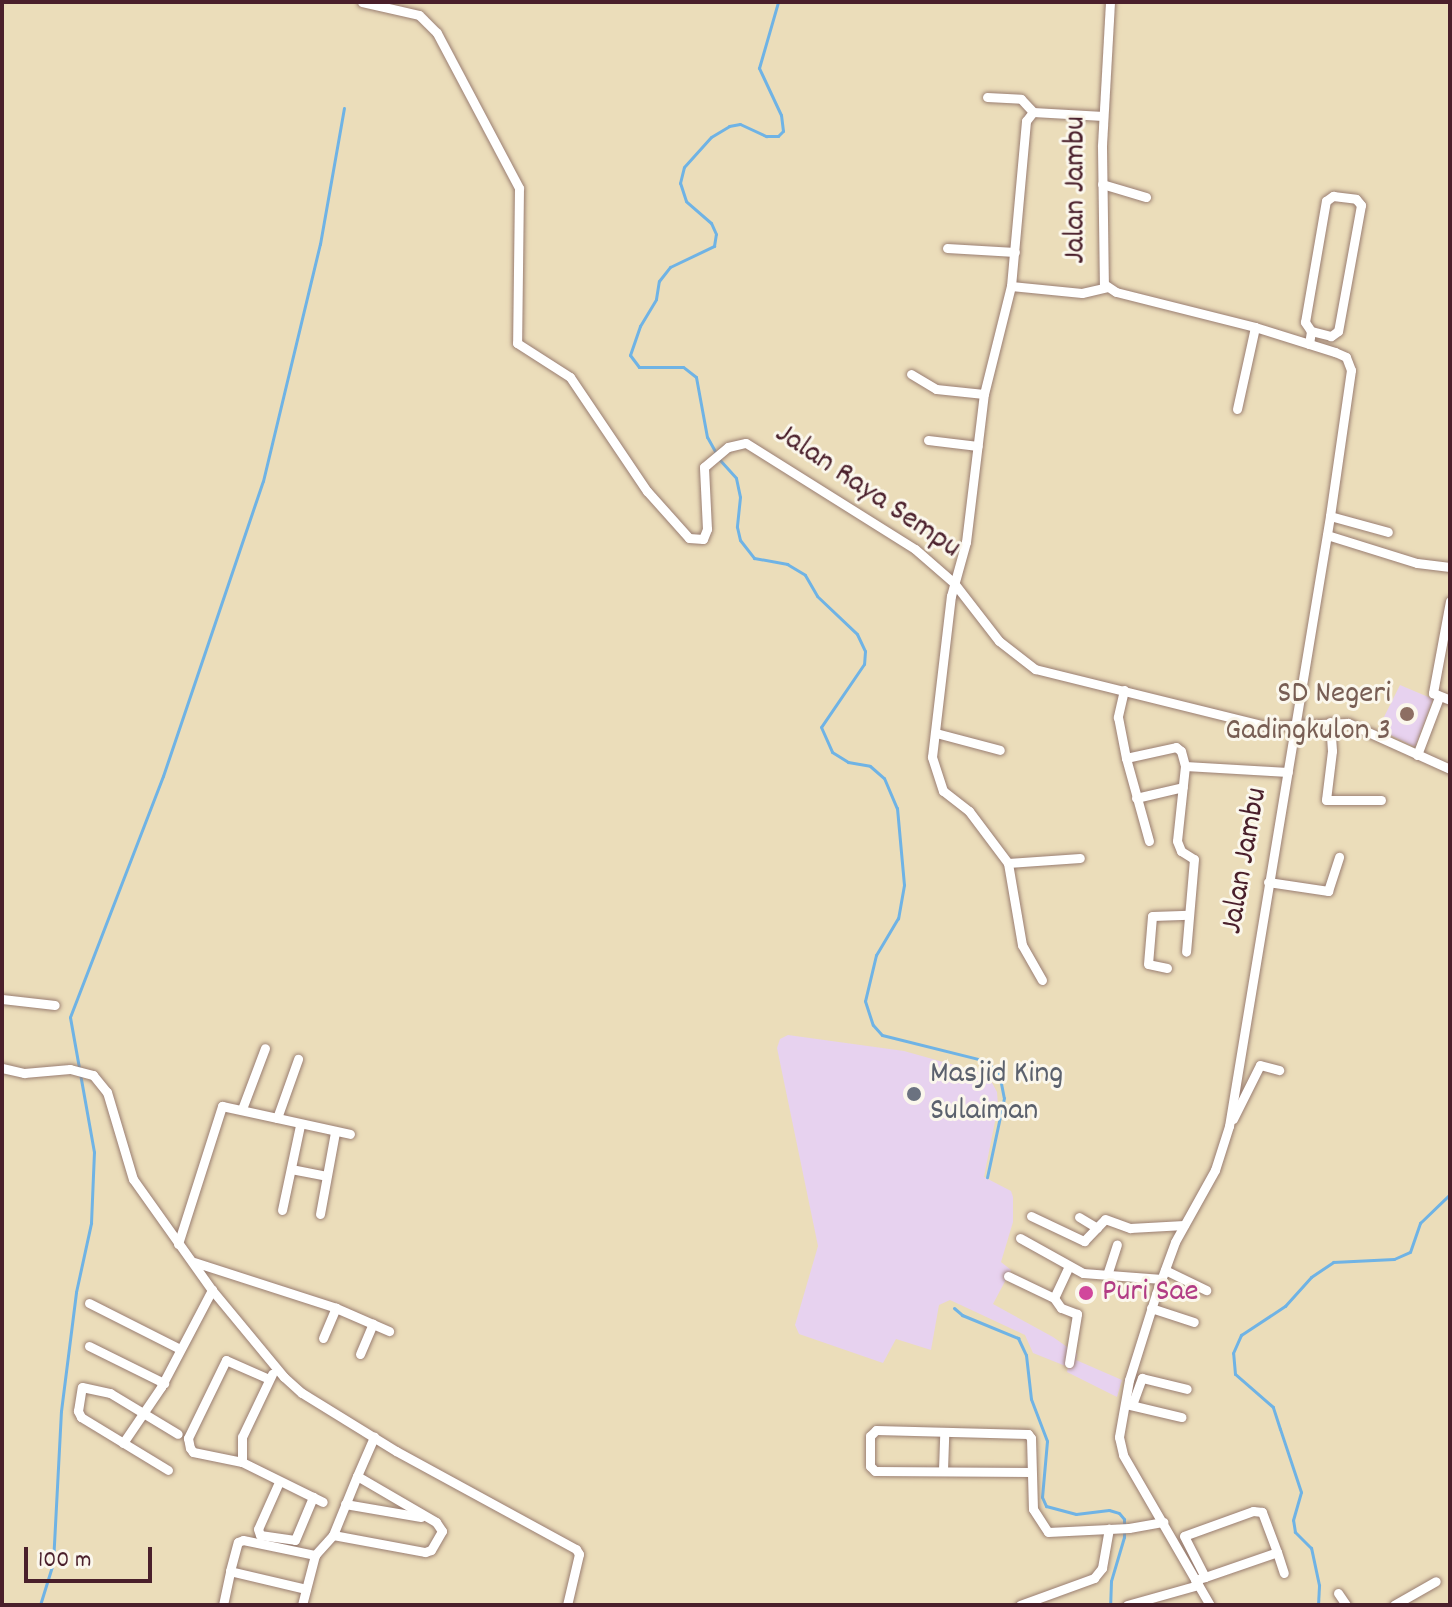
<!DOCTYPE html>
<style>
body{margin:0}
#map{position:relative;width:1452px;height:1607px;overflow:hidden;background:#ebddba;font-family:Dekko,sans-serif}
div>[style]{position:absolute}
.built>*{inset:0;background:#e7d2ef}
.stream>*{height:3px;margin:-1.5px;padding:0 1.5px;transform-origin:1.5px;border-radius:1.5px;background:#6fb3e5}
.roads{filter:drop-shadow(0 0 2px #9a7e72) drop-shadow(0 0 2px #9a7e72)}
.minor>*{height:9px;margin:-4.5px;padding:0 4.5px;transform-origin:4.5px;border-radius:4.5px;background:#fff}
.dots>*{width:22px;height:22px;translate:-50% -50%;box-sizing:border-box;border:4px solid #fbf7ec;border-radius:50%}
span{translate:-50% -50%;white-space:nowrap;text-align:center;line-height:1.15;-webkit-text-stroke:6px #fbf7ec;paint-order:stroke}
.street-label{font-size:32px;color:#4a1f2b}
.education-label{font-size:32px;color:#785e54}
.right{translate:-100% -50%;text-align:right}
.worship-label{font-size:32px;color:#5b616d}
.left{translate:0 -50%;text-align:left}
.hotel-label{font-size:32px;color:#b23c85}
.frame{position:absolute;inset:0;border:4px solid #4a1f2b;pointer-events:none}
.scale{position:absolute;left:24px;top:1547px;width:128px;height:36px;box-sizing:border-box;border:4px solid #4a1f2b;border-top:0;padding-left:10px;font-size:24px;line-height:28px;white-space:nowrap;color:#4a1f2b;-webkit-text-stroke:6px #fbf7ec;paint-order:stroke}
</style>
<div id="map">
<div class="built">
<i style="clip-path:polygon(1400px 685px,1433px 699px,1415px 747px,1378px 729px)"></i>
<i style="clip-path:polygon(788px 1035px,904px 1051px,979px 1072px,990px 1079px,997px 1092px,998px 1106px,984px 1177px,1011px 1191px,1013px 1197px,1013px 1222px,1001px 1262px,1011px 1270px,993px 1304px,1053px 1337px,1077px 1354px,1076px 1360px,1122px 1380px,1117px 1397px,1067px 1372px,1068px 1367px,1033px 1353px,1025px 1335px,950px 1300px,939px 1305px,931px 1350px,896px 1339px,883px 1363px,799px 1334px,795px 1325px,818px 1246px,777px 1048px,780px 1039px)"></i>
</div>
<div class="stream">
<i style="left:716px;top:453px;width:18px;rotate:-119deg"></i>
<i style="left:707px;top:437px;width:61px;rotate:-100.4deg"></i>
<i style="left:696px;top:377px;width:16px;rotate:-142deg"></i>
<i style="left:683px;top:367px;width:44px;rotate:180deg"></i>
<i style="left:639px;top:367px;width:15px;rotate:-127deg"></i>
<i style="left:630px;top:355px;width:31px;rotate:-71deg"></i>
<i style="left:640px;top:326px;width:31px;rotate:-59deg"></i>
<i style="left:656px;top:299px;width:18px;rotate:-81deg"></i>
<i style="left:659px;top:281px;width:18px;rotate:-52deg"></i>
<i style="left:670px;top:267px;width:49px;rotate:-25.5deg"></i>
<i style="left:714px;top:246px;width:12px;rotate:-81deg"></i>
<i style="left:716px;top:234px;width:12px;rotate:-114deg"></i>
<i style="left:711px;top:223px;width:33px;rotate:-139deg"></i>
<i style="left:686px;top:201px;width:19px;rotate:-108deg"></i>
<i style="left:680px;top:183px;width:16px;rotate:-76deg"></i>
<i style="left:684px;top:167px;width:40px;rotate:-48deg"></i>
<i style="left:711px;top:137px;width:21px;rotate:-31deg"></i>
<i style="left:729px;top:126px;width:11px;rotate:-10deg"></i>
<i style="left:740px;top:124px;width:29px;rotate:25deg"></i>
<i style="left:766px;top:136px;width:12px"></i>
<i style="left:778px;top:136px;width:7px;rotate:-45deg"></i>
<i style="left:783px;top:131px;width:16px;rotate:-97deg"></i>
<i style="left:781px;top:115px;width:52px;rotate:-115.1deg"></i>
<i style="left:759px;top:68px;width:69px;rotate:-73.9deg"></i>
<i style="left:719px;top:459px;width:25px;rotate:48deg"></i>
<i style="left:736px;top:478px;width:19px;rotate:78deg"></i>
<i style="left:740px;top:497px;width:30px;rotate:96deg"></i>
<i style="left:737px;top:527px;width:13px;rotate:77deg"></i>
<i style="left:740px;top:540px;width:23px;rotate:52deg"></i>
<i style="left:754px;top:558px;width:34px;rotate:10deg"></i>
<i style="left:787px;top:564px;width:21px;rotate:31deg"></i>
<i style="left:805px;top:575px;width:24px;rotate:60deg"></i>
<i style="left:817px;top:596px;width:55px;rotate:43.5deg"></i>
<i style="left:857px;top:634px;width:19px;rotate:65deg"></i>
<i style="left:865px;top:651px;width:13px;rotate:94deg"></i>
<i style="left:864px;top:664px;width:76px;rotate:124.3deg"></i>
<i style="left:821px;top:727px;width:27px;rotate:66deg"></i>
<i style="left:832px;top:752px;width:19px;rotate:32deg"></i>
<i style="left:848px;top:762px;width:22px;rotate:10deg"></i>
<i style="left:870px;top:766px;width:18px;rotate:41deg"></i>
<i style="left:884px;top:778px;width:33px;rotate:67deg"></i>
<i style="left:897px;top:808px;width:77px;rotate:84.8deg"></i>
<i style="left:904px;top:885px;width:34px;rotate:100deg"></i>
<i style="left:898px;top:918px;width:43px;rotate:120.7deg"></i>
<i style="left:876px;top:955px;width:47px;rotate:103.4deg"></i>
<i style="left:865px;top:1001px;width:25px;rotate:72deg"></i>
<i style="left:873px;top:1025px;width:13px;rotate:48deg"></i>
<i style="left:882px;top:1035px;width:107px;rotate:14deg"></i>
<i style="left:986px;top:1061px;width:18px;rotate:43deg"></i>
<i style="left:999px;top:1073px;width:25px;rotate:79deg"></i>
<i style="left:1004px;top:1098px;width:81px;rotate:102.1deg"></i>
<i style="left:954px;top:1308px;width:11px;rotate:41deg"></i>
<i style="left:962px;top:1315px;width:61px;rotate:22.3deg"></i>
<i style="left:1018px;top:1338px;width:19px;rotate:65deg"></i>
<i style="left:1026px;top:1355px;width:44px;rotate:83.5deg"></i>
<i style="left:1031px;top:1399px;width:45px;rotate:69.1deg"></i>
<i style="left:1047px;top:1441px;width:56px;rotate:95.1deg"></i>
<i style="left:1042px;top:1497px;width:10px;rotate:66deg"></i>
<i style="left:1046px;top:1506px;width:31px;rotate:15deg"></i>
<i style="left:1076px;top:1514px;width:33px;rotate:-7deg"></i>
<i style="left:1109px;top:1510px;width:10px;rotate:17deg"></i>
<i style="left:1119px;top:1513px;width:8px;rotate:50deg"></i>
<i style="left:1124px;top:1519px;width:18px;rotate:90deg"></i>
<i style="left:1124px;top:1537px;width:46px;rotate:106.5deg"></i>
<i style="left:1111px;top:1581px;width:24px;rotate:92deg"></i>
<i style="left:40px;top:1605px;width:44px;rotate:-72.8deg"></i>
<i style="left:53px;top:1563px;width:152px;rotate:-87deg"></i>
<i style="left:61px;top:1411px;width:120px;rotate:-82.8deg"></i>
<i style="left:76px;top:1292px;width:71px;rotate:-77.7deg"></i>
<i style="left:91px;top:1223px;width:71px;rotate:-87.6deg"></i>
<i style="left:94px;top:1152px;width:137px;rotate:-100.1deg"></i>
<i style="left:70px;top:1017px;width:258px;rotate:-68.9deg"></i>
<i style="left:163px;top:776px;width:311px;rotate:-71.3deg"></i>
<i style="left:263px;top:481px;width:244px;rotate:-76.5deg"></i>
<i style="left:320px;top:244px;width:138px;rotate:-80deg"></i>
<i style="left:1318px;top:1605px;width:20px;rotate:-87deg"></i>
<i style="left:1319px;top:1585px;width:38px;rotate:-102deg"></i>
<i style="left:1311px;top:1548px;width:23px;rotate:-135deg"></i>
<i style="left:1295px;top:1532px;width:12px;rotate:-99deg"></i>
<i style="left:1293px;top:1520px;width:29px;rotate:-74deg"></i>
<i style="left:1301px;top:1492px;width:66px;rotate:-108.4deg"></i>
<i style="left:1280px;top:1429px;width:23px;rotate:-108deg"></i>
<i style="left:1273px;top:1407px;width:50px;rotate:-139deg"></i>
<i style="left:1235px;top:1374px;width:21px;rotate:-95deg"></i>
<i style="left:1233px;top:1353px;width:20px;rotate:-66deg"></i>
<i style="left:1241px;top:1335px;width:53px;rotate:-33.4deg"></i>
<i style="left:1285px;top:1306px;width:39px;rotate:-48deg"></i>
<i style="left:1311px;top:1277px;width:27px;rotate:-34deg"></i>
<i style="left:1333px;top:1262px;width:61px;rotate:-2.8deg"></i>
<i style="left:1394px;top:1259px;width:17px;rotate:-24deg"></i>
<i style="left:1410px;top:1252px;width:31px;rotate:-71deg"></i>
<i style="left:1420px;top:1223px;width:42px;rotate:-44deg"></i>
</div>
<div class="roads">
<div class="minor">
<i style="left:362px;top:2px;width:58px;rotate:12.8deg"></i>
<i style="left:419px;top:15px;width:25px;rotate:45deg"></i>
<i style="left:437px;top:33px;width:175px;rotate:62.1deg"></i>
<i style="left:519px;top:188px;width:155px;rotate:90.7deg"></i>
<i style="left:517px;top:343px;width:63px;rotate:32.7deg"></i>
<i style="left:570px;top:377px;width:138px;rotate:56deg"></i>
<i style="left:647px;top:491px;width:63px;rotate:48.2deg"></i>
<i style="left:689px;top:538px;width:14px;rotate:4deg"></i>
<i style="left:703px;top:539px;width:11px;rotate:-68deg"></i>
<i style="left:707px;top:529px;width:62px;rotate:-92.8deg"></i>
<i style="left:704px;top:467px;width:31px;rotate:-40deg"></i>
<i style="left:728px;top:447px;width:18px;rotate:-13deg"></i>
<i style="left:746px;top:443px;width:199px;rotate:32.1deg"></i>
<i style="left:915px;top:549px;width:52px;rotate:41.1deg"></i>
<i style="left:954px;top:583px;width:73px;rotate:52.2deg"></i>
<i style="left:999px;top:641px;width:46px;rotate:37.9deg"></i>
<i style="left:1035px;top:669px;width:238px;rotate:13.9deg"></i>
<i style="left:1266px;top:726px;width:82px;rotate:-2.1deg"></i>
<i style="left:1348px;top:723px;width:112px;rotate:24.3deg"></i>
<i style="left:1110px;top:2px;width:145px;rotate:93.2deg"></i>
<i style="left:1102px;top:147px;width:137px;rotate:89.2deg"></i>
<i style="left:1104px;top:284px;width:14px;rotate:34deg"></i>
<i style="left:1116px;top:292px;width:143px;rotate:14.1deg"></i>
<i style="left:1255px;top:327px;width:84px;rotate:17.4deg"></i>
<i style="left:1335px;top:352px;width:12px;rotate:24deg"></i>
<i style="left:1346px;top:357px;width:14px;rotate:69deg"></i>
<i style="left:1351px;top:370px;width:148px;rotate:98.2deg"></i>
<i style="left:1330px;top:516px;width:618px;rotate:99.4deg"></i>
<i style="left:1229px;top:1126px;width:46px;rotate:107.7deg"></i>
<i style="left:1215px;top:1170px;width:82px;rotate:119.1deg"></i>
<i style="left:1175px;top:1242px;width:55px;rotate:110.1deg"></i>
<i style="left:1156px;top:1294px;width:90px;rotate:107.4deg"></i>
<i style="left:1129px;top:1380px;width:58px;rotate:100deg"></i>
<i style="left:1119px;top:1437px;width:18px;rotate:77deg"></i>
<i style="left:1123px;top:1455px;width:173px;rotate:59.9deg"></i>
<i style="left:987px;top:97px;width:34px;rotate:3deg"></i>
<i style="left:1021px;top:99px;width:18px;rotate:47deg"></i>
<i style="left:1102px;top:184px;width:46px;rotate:16.5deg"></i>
<i style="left:947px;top:248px;width:68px;rotate:3.4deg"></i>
<i style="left:1011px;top:286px;width:71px;rotate:5.6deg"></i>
<i style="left:1082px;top:293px;width:26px;rotate:-13deg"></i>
<i style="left:1309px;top:344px;width:13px;rotate:-81deg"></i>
<i style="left:1311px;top:331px;width:11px;rotate:-124deg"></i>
<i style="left:1305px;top:322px;width:123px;rotate:-80.2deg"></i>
<i style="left:1326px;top:201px;width:9px;rotate:-36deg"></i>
<i style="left:1333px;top:196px;width:23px;rotate:7deg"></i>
<i style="left:1356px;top:199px;width:8px;rotate:50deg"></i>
<i style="left:1361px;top:205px;width:128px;rotate:100.3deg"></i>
<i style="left:1338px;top:331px;width:9px;rotate:144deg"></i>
<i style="left:1331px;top:336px;width:21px;rotate:-166deg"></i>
<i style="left:911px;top:374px;width:29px;rotate:31deg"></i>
<i style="left:936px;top:389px;width:48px;rotate:5.9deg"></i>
<i style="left:1237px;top:409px;width:84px;rotate:-77.6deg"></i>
<i style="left:928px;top:440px;width:50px;rotate:6.8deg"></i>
<i style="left:1330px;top:516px;width:60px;rotate:15.4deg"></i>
<i style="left:1327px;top:535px;width:94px;rotate:17.3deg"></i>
<i style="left:1417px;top:563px;width:33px;rotate:7deg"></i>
<i style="left:1450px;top:601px;width:94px;rotate:100.5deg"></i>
<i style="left:1433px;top:693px;width:18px;rotate:22deg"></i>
<i style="left:1124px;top:690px;width:28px;rotate:103deg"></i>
<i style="left:1118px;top:717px;width:42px;rotate:79deg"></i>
<i style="left:1330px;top:722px;width:29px;rotate:86deg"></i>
<i style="left:1332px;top:751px;width:49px;rotate:97deg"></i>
<i style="left:1326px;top:800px;width:55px"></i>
<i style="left:936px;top:733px;width:66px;rotate:14.9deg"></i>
<i style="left:1417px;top:755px;width:62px;rotate:-69.2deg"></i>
<i style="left:1185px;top:766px;width:103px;rotate:3.3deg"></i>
<i style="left:1136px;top:798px;width:48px;rotate:-13.2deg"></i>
<i style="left:1149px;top:841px;width:86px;rotate:-105.5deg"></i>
<i style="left:1126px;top:758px;width:51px;rotate:-12.4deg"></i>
<i style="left:1176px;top:747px;width:6px;rotate:39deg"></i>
<i style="left:1181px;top:751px;width:16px;rotate:75deg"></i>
<i style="left:1185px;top:766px;width:75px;rotate:96.1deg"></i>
<i style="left:1177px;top:841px;width:11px;rotate:68deg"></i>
<i style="left:1181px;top:851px;width:15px;rotate:32deg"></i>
<i style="left:1194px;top:859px;width:93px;rotate:94.9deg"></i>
<i style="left:1008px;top:863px;width:72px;rotate:-4deg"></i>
<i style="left:1268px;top:882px;width:61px;rotate:8.5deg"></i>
<i style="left:1328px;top:891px;width:36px;rotate:-72deg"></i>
<i style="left:1167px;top:968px;width:19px;rotate:-168deg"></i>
<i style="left:1148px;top:964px;width:48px;rotate:-85.2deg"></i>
<i style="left:1152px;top:916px;width:37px;rotate:-2deg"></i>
<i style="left:1042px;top:980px;width:40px;rotate:-119.7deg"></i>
<i style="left:1022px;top:945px;width:83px;rotate:-99.7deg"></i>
<i style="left:1008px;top:863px;width:65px;rotate:-126.9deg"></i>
<i style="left:969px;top:811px;width:33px;rotate:-142deg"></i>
<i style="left:943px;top:791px;width:36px;rotate:-108deg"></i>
<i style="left:932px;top:757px;width:162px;rotate:-83.3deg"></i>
<i style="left:951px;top:596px;width:56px;rotate:-74.5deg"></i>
<i style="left:966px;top:542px;width:149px;rotate:-83.1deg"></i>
<i style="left:984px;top:394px;width:111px;rotate:-76deg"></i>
<i style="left:1011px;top:286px;width:166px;rotate:-84.8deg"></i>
<i style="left:1026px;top:121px;width:11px;rotate:-52deg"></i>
<i style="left:1033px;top:112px;width:70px;rotate:3.3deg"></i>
<i style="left:2px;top:999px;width:53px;rotate:6.5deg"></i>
<i style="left:2px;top:1068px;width:23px;rotate:13deg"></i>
<i style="left:24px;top:1073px;width:46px;rotate:-5deg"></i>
<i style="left:70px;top:1069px;width:24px;rotate:15deg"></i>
<i style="left:93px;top:1075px;width:22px;rotate:51deg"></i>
<i style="left:107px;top:1092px;width:91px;rotate:73.4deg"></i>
<i style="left:133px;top:1179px;width:136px;rotate:54.6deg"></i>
<i style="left:212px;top:1290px;width:113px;rotate:50.4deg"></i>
<i style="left:284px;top:1377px;width:24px;rotate:42deg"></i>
<i style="left:302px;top:1393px;width:110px;rotate:31.7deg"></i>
<i style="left:396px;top:1451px;width:205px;rotate:28.6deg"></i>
<i style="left:576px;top:1549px;width:6px;rotate:59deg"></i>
<i style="left:579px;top:1554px;width:52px;rotate:103.2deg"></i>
<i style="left:242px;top:1109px;width:65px;rotate:-69.3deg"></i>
<i style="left:277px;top:1118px;width:63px;rotate:-70.4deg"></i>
<i style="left:1233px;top:1119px;width:60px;rotate:-63.4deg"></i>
<i style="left:1260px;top:1065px;width:20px;rotate:15deg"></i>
<i style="left:291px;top:1169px;width:36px;rotate:11deg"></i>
<i style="left:282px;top:1210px;width:87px;rotate:-78deg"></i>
<i style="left:320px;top:1214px;width:83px;rotate:-79.6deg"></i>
<i style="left:1031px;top:1216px;width:59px;rotate:25.3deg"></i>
<i style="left:1084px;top:1241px;width:30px;rotate:-46deg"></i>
<i style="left:1105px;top:1219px;width:27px;rotate:20deg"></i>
<i style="left:1130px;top:1228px;width:54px;rotate:-3.2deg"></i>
<i style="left:1079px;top:1217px;width:21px;rotate:31deg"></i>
<i style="left:1020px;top:1238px;width:72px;rotate:29.1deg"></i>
<i style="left:1083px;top:1273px;width:79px;rotate:4.3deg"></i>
<i style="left:178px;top:1244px;width:145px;rotate:-72.3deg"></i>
<i style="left:222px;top:1106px;width:131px;rotate:12.3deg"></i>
<i style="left:194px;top:1262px;width:149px;rotate:17.9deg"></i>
<i style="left:336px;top:1308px;width:58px;rotate:23.5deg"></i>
<i style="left:1165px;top:1270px;width:46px;rotate:26deg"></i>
<i style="left:1107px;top:1275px;width:32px;rotate:-72deg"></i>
<i style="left:1008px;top:1276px;width:51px;rotate:25.6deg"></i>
<i style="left:89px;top:1303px;width:102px;rotate:26.8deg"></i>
<i style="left:1151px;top:1308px;width:45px;rotate:18deg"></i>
<i style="left:323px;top:1338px;width:33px;rotate:-67deg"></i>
<i style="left:89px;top:1346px;width:84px;rotate:26.3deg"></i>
<i style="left:360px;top:1354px;width:33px;rotate:-67deg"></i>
<i style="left:1069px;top:1363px;width:50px;rotate:-80.7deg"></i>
<i style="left:1077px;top:1314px;width:17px;rotate:-159deg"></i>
<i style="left:1061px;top:1308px;width:12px;rotate:-125deg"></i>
<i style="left:1054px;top:1298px;width:35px;rotate:-65deg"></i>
<i style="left:269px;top:1379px;width:47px;rotate:-156.2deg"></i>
<i style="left:226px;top:1360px;width:87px;rotate:116deg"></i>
<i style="left:188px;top:1438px;width:10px;rotate:79deg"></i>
<i style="left:190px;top:1448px;width:5px;rotate:53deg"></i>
<i style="left:193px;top:1452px;width:50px;rotate:11.5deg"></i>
<i style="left:242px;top:1462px;width:90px;rotate:26.3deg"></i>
<i style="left:1126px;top:1404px;width:57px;rotate:13.3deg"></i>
<i style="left:1132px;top:1405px;width:29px;rotate:-70deg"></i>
<i style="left:1142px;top:1378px;width:46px;rotate:13.7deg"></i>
<i style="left:123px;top:1443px;width:68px;rotate:-55.8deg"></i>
<i style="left:161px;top:1387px;width:110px;rotate:-62.3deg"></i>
<i style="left:242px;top:1462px;width:25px;rotate:-90deg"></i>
<i style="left:242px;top:1437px;width:70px;rotate:-64.5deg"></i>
<i style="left:168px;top:1470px;width:102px;rotate:-148.7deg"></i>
<i style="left:81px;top:1417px;width:7px;rotate:-117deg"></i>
<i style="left:78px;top:1411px;width:24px;rotate:-81deg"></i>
<i style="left:82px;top:1387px;width:29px;rotate:12deg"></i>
<i style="left:110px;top:1393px;width:79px;rotate:31.1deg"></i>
<i style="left:943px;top:1470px;width:38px;rotate:-88deg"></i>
<i style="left:1031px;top:1472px;width:156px;rotate:-179.6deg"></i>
<i style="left:875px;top:1471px;width:7px;rotate:-135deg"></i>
<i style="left:870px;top:1466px;width:30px;rotate:-90deg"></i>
<i style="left:870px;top:1436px;width:8px;rotate:-45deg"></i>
<i style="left:876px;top:1430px;width:152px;rotate:1.5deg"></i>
<i style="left:1028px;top:1434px;width:5px;rotate:53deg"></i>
<i style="left:1031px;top:1438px;width:71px;rotate:88.4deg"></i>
<i style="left:1033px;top:1509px;width:27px;rotate:57deg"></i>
<i style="left:1048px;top:1532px;width:81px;rotate:-2.8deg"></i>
<i style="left:1129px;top:1528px;width:35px;rotate:-10deg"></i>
<i style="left:279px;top:1482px;width:51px;rotate:114.1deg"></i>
<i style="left:258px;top:1529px;width:6px;rotate:72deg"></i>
<i style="left:260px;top:1535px;width:35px;rotate:8deg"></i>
<i style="left:295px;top:1540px;width:47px;rotate:-67.3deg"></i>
<i style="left:345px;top:1504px;width:77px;rotate:9.7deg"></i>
<i style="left:333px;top:1535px;width:94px;rotate:10.5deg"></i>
<i style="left:425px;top:1552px;width:6px;rotate:-18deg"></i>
<i style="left:431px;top:1550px;width:22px;rotate:-60deg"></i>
<i style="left:442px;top:1531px;width:11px;rotate:-124deg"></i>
<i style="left:436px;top:1522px;width:91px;rotate:-149.8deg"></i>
<i style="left:357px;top:1476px;width:43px;rotate:-66.4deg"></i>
<i style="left:1277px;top:1552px;width:22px;rotate:72deg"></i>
<i style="left:1195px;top:1580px;width:10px;rotate:-17deg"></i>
<i style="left:1205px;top:1577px;width:76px;rotate:-19.1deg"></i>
<i style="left:1277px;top:1552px;width:43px;rotate:-110.6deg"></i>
<i style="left:1262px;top:1512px;width:9px;rotate:-174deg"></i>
<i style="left:1253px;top:1511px;width:73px;rotate:160.1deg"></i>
<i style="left:1184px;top:1536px;width:46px;rotate:62.9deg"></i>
<i style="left:306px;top:1589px;width:78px;rotate:-166.7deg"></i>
<i style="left:230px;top:1571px;width:30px;rotate:-75deg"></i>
<i style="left:238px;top:1542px;width:5px;rotate:-22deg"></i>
<i style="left:243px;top:1540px;width:74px;rotate:11.8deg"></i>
<i style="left:315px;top:1555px;width:27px;rotate:-48deg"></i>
<i style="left:333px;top:1535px;width:64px;rotate:-67.9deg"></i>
<i style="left:1338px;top:1593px;width:14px;rotate:56deg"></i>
<i style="left:223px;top:1605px;width:35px;rotate:-78deg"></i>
<i style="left:302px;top:1605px;width:52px;rotate:-75.4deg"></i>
<i style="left:1020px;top:1605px;width:79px;rotate:-20deg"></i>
<i style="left:1094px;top:1578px;width:13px;rotate:-51deg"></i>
<i style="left:1102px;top:1568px;width:40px;rotate:-80deg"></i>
<i style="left:1127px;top:1605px;width:74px;rotate:-15.7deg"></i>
<i style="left:1394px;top:1605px;width:48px;rotate:-29.7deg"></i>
</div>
</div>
<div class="dots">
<i style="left:1407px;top:714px;background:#8d6e63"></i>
<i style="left:914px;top:1094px;background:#6b7280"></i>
<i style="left:1086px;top:1293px;background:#d1479c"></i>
</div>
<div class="street-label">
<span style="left:1077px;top:190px;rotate:-90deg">Jalan Jambu</span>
<span style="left:867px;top:492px;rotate:34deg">Jalan Raya Sempu</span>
<span style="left:1246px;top:861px;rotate:-80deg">Jalan Jambu</span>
</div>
<div class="education-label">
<span class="right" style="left:1391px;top:714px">SD Negeri<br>Gadingkulon 3</span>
</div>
<div class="worship-label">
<span class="left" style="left:930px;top:1094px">Masjid King<br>Sulaiman</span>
</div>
<div class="hotel-label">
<span class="left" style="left:1102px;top:1293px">Puri Sae</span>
</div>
<div class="frame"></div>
<div class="scale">100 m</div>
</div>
